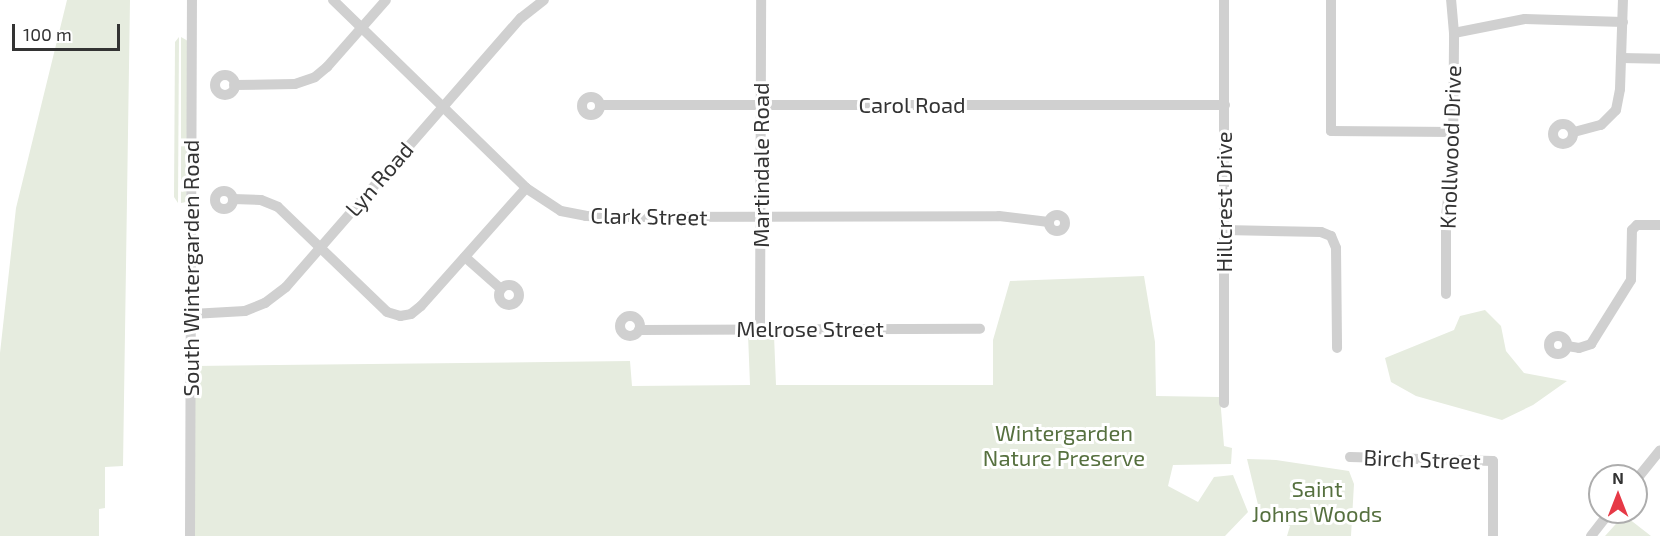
<!DOCTYPE html>
<style>
body{margin:0}
#map{position:relative;width:1660px;height:536px;overflow:hidden;background:#fff;font-family:"Exo 2",sans-serif}
div>[style]{position:absolute}
.green>*{inset:0;background:#e6ecdf}
.minor>*{height:10px;margin:-5px;padding:0 5px;transform-origin:5px;border-radius:5px;background:#d0d0d0}
.minor>.ring{margin:-5px;padding:0;box-sizing:content-box;background:none;border:10px solid #d0d0d0;border-radius:50%}
span{translate:-50% -50%;white-space:nowrap;text-align:center;line-height:1.15;-webkit-text-stroke:6px #fff;paint-order:stroke}
.street-label{font-size:22px;color:#333}
.park-label{font-size:22px;color:#56703f}
.north{position:absolute;left:1588px;top:464px;width:60px;height:60px;box-sizing:border-box;background:#fff;border:2px solid #adadad;border-radius:50%;rotate:0deg;font-size:16px;font-weight:700;line-height:24px;text-align:center;color:#333}
.north::after{content:'';display:block;margin:auto;width:21px;height:27px;background:#e63946;clip-path:polygon(50% 0,100% 100%,50% 72%,0 100%)}
.scale{position:absolute;left:12px;top:24px;width:108px;height:27px;box-sizing:border-box;border:3px solid #333;border-top:0;padding-left:8px;font-size:18px;line-height:21px;white-space:nowrap;color:#333;-webkit-text-stroke:4px #fff;paint-order:stroke}
</style>
<div id="map">
<div class="green">
<i style="clip-path:polygon(67px 0,130px 0,123px 466px,105px 467px,105px 508px,99px 509px,99px 536px,0 536px,0 353px,16px 208px)"></i>
<i style="clip-path:polygon(179px 37px,178px 203px,174px 197px,175px 42px)"></i>
<i style="clip-path:polygon(181px 37px,188px 41px,186px 202px,181px 203px)"></i>
<i style="clip-path:polygon(1144px 276px,1155px 342px,1156px 396px,1220px 397px,1224px 446px,1232px 448px,1231px 464px,1173px 465px,1168px 486px,1198px 502px,1214px 477px,1233px 475px,1248px 512px,1225px 536px,193px 536px,195px 366px,630px 361px,632px 386px,750px 385px,748px 334px,760px 335px,774px 335px,776px 385px,993px 385px,993px 340px,1010px 281px)"></i>
<i style="clip-path:polygon(1485px 310px,1501px 326px,1506px 351px,1524px 373px,1567px 381px,1533px 405px,1502px 420px,1416px 396px,1391px 382px,1385px 358px,1454px 330px,1460px 316px)"></i>
<i style="clip-path:polygon(1247px 459px,1276px 460px,1349px 471px,1354px 484px,1351px 536px,1287px 536px,1290px 526px,1260px 513px)"></i>
<i style="clip-path:polygon(1624px 515px,1651px 536px,1605px 536px)"></i>
</div>
<div class="minor">
<i style="left:333px;top:0;width:269px;rotate:44.2deg"></i>
<i style="left:526px;top:188px;width:42px;rotate:33.3deg"></i>
<i style="left:561px;top:211px;width:25px;rotate:11deg"></i>
<i style="left:586px;top:216px;width:30px;rotate:2deg"></i>
<i style="left:616px;top:217px;width:383px;rotate:-0.1deg"></i>
<i style="left:999px;top:216px;width:50px;rotate:6.8deg"></i>
<i style="left:1224px;top:0;width:403px;rotate:90deg"></i>
<i style="left:1331px;top:0;width:131px;rotate:90deg"></i>
<i style="left:1331px;top:131px;width:122px;rotate:0.5deg"></i>
<i style="left:1454px;top:33px;width:72px;rotate:-11.2deg"></i>
<i style="left:1525px;top:19px;width:98px;rotate:1.8deg"></i>
<i style="left:1621px;top:58px;width:39px;rotate:1deg"></i>
<i class="ring" style="left:215px;top:75px;width:10px;height:10px"></i>
<i style="left:234px;top:85px;width:61px;rotate:-0.9deg"></i>
<i style="left:295px;top:84px;width:21px;rotate:-19deg"></i>
<i style="left:315px;top:77px;width:16px;rotate:-40deg"></i>
<i style="left:327px;top:67px;width:89px;rotate:-48.6deg"></i>
<i class="ring" style="left:582px;top:97px;width:8px;height:8px"></i>
<i style="left:600px;top:105px;width:625px"></i>
<i class="ring" style="left:1553px;top:124px;width:10px;height:10px"></i>
<i style="left:1574px;top:132px;width:28px;rotate:-15deg"></i>
<i style="left:1601px;top:125px;width:21px;rotate:-45deg"></i>
<i style="left:1616px;top:110px;width:21px;rotate:-79deg"></i>
<i style="left:1620px;top:89px;width:89px;rotate:-88.1deg"></i>
<i class="ring" style="left:215px;top:191px;width:8px;height:8px"></i>
<i style="left:233px;top:199px;width:28px;rotate:2deg"></i>
<i style="left:261px;top:200px;width:18px;rotate:22deg"></i>
<i style="left:278px;top:207px;width:151px;rotate:43.9deg"></i>
<i style="left:387px;top:312px;width:14px;rotate:17deg"></i>
<i style="left:400px;top:316px;width:11px;rotate:-10deg"></i>
<i style="left:411px;top:314px;width:13px;rotate:-39deg"></i>
<i style="left:421px;top:306px;width:158px;rotate:-48.3deg"></i>
<i class="ring" style="left:1049px;top:215px;width:6px;height:6px"></i>
<i style="left:1224px;top:230px;width:97px;rotate:1.2deg"></i>
<i style="left:1321px;top:232px;width:11px;rotate:22deg"></i>
<i style="left:1331px;top:236px;width:13px;rotate:67deg"></i>
<i style="left:1336px;top:248px;width:100px;rotate:89.4deg"></i>
<i style="left:465px;top:257px;width:48px;rotate:41.6deg"></i>
<i class="ring" style="left:499px;top:285px;width:10px;height:10px"></i>
<i style="left:1446px;top:294px;width:78px;rotate:-90deg"></i>
<i style="left:1446px;top:216px;width:59px;rotate:-83.2deg"></i>
<i style="left:1453px;top:157px;width:124px;rotate:-89.5deg"></i>
<i style="left:1454px;top:33px;width:33px;rotate:-95deg"></i>
<i style="left:192px;top:314px;width:53px;rotate:-3.2deg"></i>
<i style="left:245px;top:311px;width:22px;rotate:-22deg"></i>
<i style="left:265px;top:303px;width:26px;rotate:-37deg"></i>
<i style="left:286px;top:287px;width:357px;rotate:-48.9deg"></i>
<i style="left:521px;top:18px;width:29px;rotate:-38deg"></i>
<i class="ring" style="left:620px;top:316px;width:10px;height:10px"></i>
<i style="left:760px;top:329px;width:329px;rotate:-89.8deg"></i>
<i style="left:639px;top:330px;width:341px;rotate:-0.2deg"></i>
<i class="ring" style="left:1549px;top:336px;width:8px;height:8px"></i>
<i style="left:1567px;top:346px;width:12px;rotate:9deg"></i>
<i style="left:1579px;top:348px;width:13px;rotate:-18deg"></i>
<i style="left:1591px;top:344px;width:75px;rotate:-58deg"></i>
<i style="left:1631px;top:280px;width:50px;rotate:-88.9deg"></i>
<i style="left:1632px;top:230px;width:7px;rotate:-45deg"></i>
<i style="left:1637px;top:225px;width:23px"></i>
<i style="left:1350px;top:457px;width:143px;rotate:1.6deg"></i>
<i style="left:1493px;top:461px;width:75px;rotate:90deg"></i>
<i style="left:1636px;top:480px;width:38px;rotate:-51deg"></i>
<i style="left:190px;top:536px;width:536px;rotate:-89.79deg"></i>
<i style="left:1591px;top:536px;width:31px;rotate:-52deg"></i>
</div>
<div class="street-label">
<span style="left:912px;top:105px">Carol Road</span>
<span style="left:1450px;top:147px;rotate:-88deg">Knollwood Drive</span>
<span style="left:761px;top:165px;rotate:-90deg">Martindale Road</span>
<span style="left:379px;top:179px;rotate:-49deg">Lyn Road</span>
<span style="left:1224px;top:202px;rotate:-90deg">Hillcrest Drive</span>
<span style="left:649px;top:216px;rotate:1deg">Clark Street</span>
<span style="left:191px;top:268px;rotate:-90deg">South Wintergarden Road</span>
<span style="left:810px;top:329px">Melrose Street</span>
<span style="left:1422px;top:459px;rotate:2deg">Birch Street</span>
</div>
<div class="park-label">
<span style="left:1064px;top:445px">Wintergarden<br>Nature Preserve</span>
<span style="left:1317px;top:501px">Saint<br>Johns Woods</span>
</div>
<div class="north">N</div>
<div class="scale">100 m</div>
</div>
